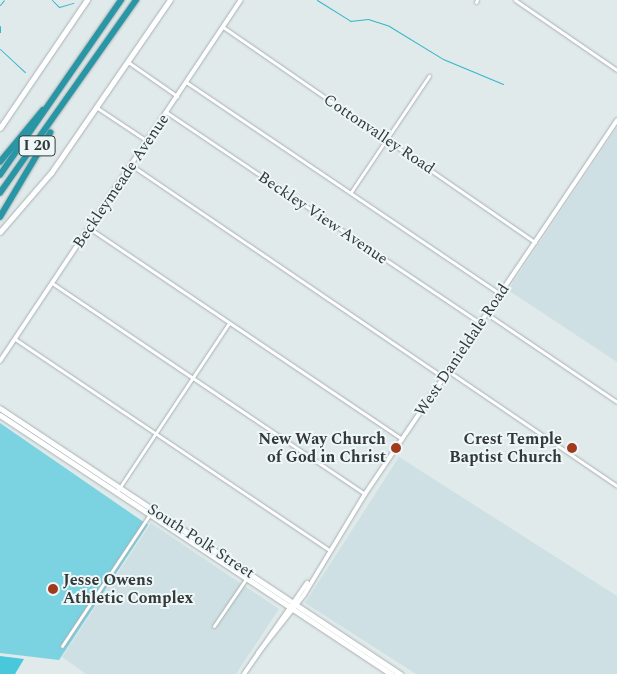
<!DOCTYPE html>
<style>
body{margin:0}
#map{position:relative;width:617px;height:674px;overflow:hidden;background:#e0eaeb;font-family:Spectral,serif}
div>[style]{position:absolute}
.built>*{inset:0;background:#cee0e4}
.green>*{inset:0;background:#7bd2e1}
.forest>*{inset:0;background:#4ac8db}
.stream>*{height:1px;margin:-0.5px;padding:0 0.5px;transform-origin:0.5px;border-radius:0.5px;background:#32b6c9}
.roads{filter:drop-shadow(0 0 1px #a8b1b2) drop-shadow(0 0 1px #a8b1b2)}
.minor>*{height:3px;margin:-1.5px;padding:0 1.5px;transform-origin:1.5px;border-radius:1.5px;background:#fff}
.tertiary>*{height:4px;margin:-2px;padding:0 2px;transform-origin:2px;border-radius:2px;background:#fff}
.secondary>*{height:4.5px;margin:-2.25px;padding:0 2.25px;transform-origin:2.25px;border-radius:2.25px;background:#fff}
.motorway>*{height:5.5px;margin:-2.75px;padding:0 2.75px;transform-origin:2.75px;border-radius:2.75px;background:#2996a6}
.dots>*{width:14px;height:14px;translate:-50% -50%;box-sizing:border-box;border:2px solid #edf7f8;border-radius:50%}
span{translate:-50% -50%;white-space:nowrap;text-align:center;line-height:1.15;-webkit-text-stroke:4px #edf7f8;paint-order:stroke}
.shield-label span{padding:1px 4px;background:#edf7f8;border:1px solid;border-radius:4px;-webkit-text-stroke-width:0}
.shield-label{font-size:15px;color:#353839;font-weight:700}
.street-label{font-size:16px;color:#353839}
.poi-label{font-size:16px;color:#353839;font-weight:700}
.right{translate:-100% -50%;text-align:right}
.left{translate:0 -50%;text-align:left}
</style>
<div id="map">
<div class="built">
<i style="clip-path:polygon(617px 128px,617px 362px,508px 290px)"></i>
<i style="clip-path:polygon(399px 457px,617px 596px,617px 674px,416px 674px,305px 603px)"></i>
<i style="clip-path:polygon(151px 523px,279px 609px,236px 674px,86px 674px,62px 657px)"></i>
</div>
<div class="green">
<i style="clip-path:polygon(0 423px,148px 525px,59px 660px,0 653px)"></i>
</div>
<div class="forest">
<i style="clip-path:polygon(0 656px,24px 659px,15px 674px,0 674px)"></i>
</div>
<div class="stream">
<i style="left:52px;top:0;width:10px;rotate:45deg"></i>
<i style="left:59px;top:7px;width:15px;rotate:-16deg"></i>
<i style="left:317px;top:0;width:39px;rotate:32deg"></i>
<i style="left:350px;top:21px;width:18px;rotate:-6deg"></i>
<i style="left:368px;top:19px;width:22px;rotate:18deg"></i>
<i style="left:389px;top:26px;width:63px;rotate:31.4deg"></i>
<i style="left:443px;top:59px;width:65px;rotate:22.6deg"></i>
<i style="left:0;top:5px;width:6px;rotate:-51deg"></i>
<i style="left:0;top:26px;width:6px;rotate:90deg"></i>
<i style="left:0;top:49px;width:34px;rotate:43deg"></i>
</div>
<div class="roads">
<div class="minor">
<i style="left:515px;top:0;width:124px;rotate:34.5deg"></i>
<i style="left:476px;top:2px;width:2px;rotate:-63deg"></i>
<i style="left:223px;top:27px;width:379px;rotate:34.6deg"></i>
<i style="left:128px;top:62px;width:60px;rotate:34.8deg"></i>
<i style="left:186px;top:82px;width:379px;rotate:34deg"></i>
<i style="left:96px;top:107px;width:61px;rotate:33.7deg"></i>
<i style="left:166px;top:112px;width:378px;rotate:33.9deg"></i>
<i style="left:131px;top:165px;width:377px;rotate:34.2deg"></i>
<i style="left:351px;top:192px;width:140px;rotate:-56.1deg"></i>
<i style="left:89px;top:228px;width:377px;rotate:34deg"></i>
<i style="left:52px;top:283px;width:377px;rotate:34deg"></i>
<i style="left:487px;top:314px;width:157px;rotate:34.1deg"></i>
<i style="left:15px;top:339px;width:378px;rotate:33.9deg"></i>
<i style="left:448px;top:371px;width:204px;rotate:34.2deg"></i>
<i style="left:116px;top:493px;width:204px;rotate:-56.4deg"></i>
<i style="left:214px;top:626px;width:64px;rotate:-55.8deg"></i>
<i style="left:62px;top:646px;width:159px;rotate:-56.3deg"></i>
</div>
<div class="tertiary">
<i style="left:0;top:361px;width:434px;rotate:-56.3deg"></i>
<i style="left:258px;top:653px;width:74px;rotate:-51.6deg"></i>
<i style="left:304px;top:595px;width:118px;rotate:-58.9deg"></i>
<i style="left:365px;top:494px;width:451px;rotate:-56deg"></i>
<i style="left:244px;top:674px;width:111px;rotate:-55.3deg"></i>
</div>
<div class="secondary">
<i style="left:0;top:128px;width:155px;rotate:-55.8deg"></i>
<i style="left:0;top:232px;width:78px;rotate:-49.2deg"></i>
<i style="left:51px;top:173px;width:210px;rotate:-55.5deg"></i>
<i style="left:0;top:408px;width:481px;rotate:33.6deg"></i>
<i style="left:0;top:415px;width:470px;rotate:33.5deg"></i>
</div>
<div class="motorway">
<i style="left:0;top:162px;width:67px;rotate:-50.4deg"></i>
<i style="left:0;top:175px;width:213px;rotate:-55.3deg"></i>
<i style="left:0;top:193px;width:236px;rotate:-54.8deg"></i>
<i style="left:0;top:217px;width:98px;rotate:-59.2deg"></i>
</div>
</div>
<div class="dots">
<i style="left:396px;top:448px;background:#a1391d"></i>
<i style="left:572px;top:448px;background:#a1391d"></i>
<i style="left:53px;top:589px;background:#a1391d"></i>
</div>
<div class="shield-label">
<span style="left:37px;top:146px">I 20</span>
</div>
<div class="street-label">
<span style="left:379px;top:134px;rotate:34deg">Cottonvalley Road</span>
<span style="left:121px;top:181px;rotate:-56deg">Beckleymeade Avenue</span>
<span style="left:323px;top:218px;rotate:34deg">Beckley View Avenue</span>
<span style="left:462px;top:350px;rotate:-56deg">West Danieldale Road</span>
<span style="left:201px;top:541px;rotate:33deg">South Polk Street</span>
</div>
<div class="poi-label">
<span class="right" style="left:386px;top:448px">New Way Church<br>of God in Christ</span>
<span class="right" style="left:562px;top:448px">Crest Temple<br>Baptist Church</span>
<span class="left" style="left:63px;top:589px">Jesse Owens<br>Athletic Complex</span>
</div>
</div>
